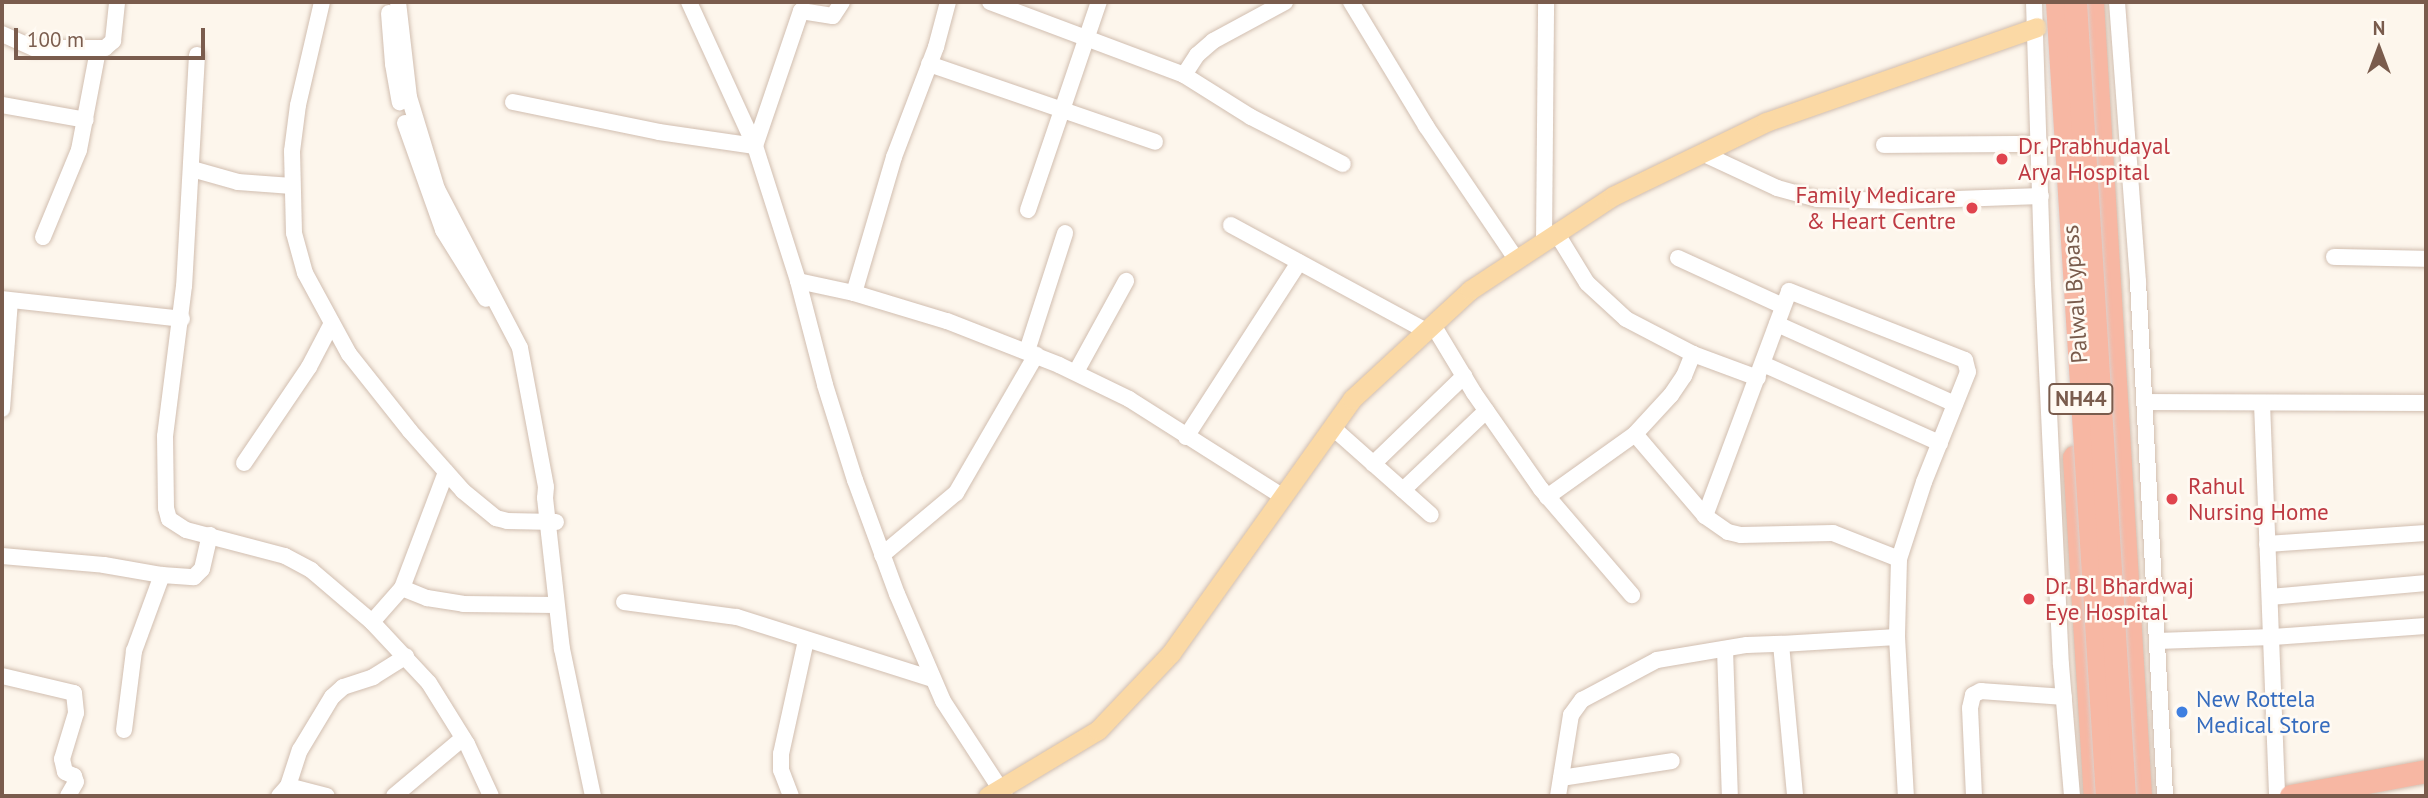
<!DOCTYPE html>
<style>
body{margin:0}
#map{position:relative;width:2428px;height:798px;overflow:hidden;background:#fdf6ec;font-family:"PT Sans",sans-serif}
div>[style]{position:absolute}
.roads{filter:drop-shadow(0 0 2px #d1beb0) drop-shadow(0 0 2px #d1beb0)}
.minor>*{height:16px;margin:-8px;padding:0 8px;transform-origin:8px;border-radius:8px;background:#fff}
.major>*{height:19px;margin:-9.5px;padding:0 9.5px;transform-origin:9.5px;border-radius:9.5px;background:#fbd9a5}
.highway>*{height:23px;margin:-11.5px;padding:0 11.5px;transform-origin:11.5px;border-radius:11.5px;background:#f7b7a3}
.bridges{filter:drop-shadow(0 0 2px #dad1cd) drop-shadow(0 0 2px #dad1cd)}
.highway-bridge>*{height:23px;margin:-11.5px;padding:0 11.5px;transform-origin:11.5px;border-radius:11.5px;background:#f7b7a3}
.dots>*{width:19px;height:19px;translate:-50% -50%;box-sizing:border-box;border:4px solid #fffaf3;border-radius:50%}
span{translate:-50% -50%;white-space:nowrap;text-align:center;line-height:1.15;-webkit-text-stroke:5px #fffaf3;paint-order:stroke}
.shield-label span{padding:2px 5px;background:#fffaf3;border:2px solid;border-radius:5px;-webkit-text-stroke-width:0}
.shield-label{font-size:21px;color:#7a5c4d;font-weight:700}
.health-label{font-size:23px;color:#be3a42}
.left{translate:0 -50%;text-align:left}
.right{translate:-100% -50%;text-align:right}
.street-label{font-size:23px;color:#7a5c4d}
.shop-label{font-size:23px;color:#366cbe}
.frame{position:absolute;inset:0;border:4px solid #7a5c4d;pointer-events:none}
.north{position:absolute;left:2344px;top:14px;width:70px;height:70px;-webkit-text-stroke:5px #fffaf3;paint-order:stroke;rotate:0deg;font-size:19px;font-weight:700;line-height:28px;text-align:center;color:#7a5c4d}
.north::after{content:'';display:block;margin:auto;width:24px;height:32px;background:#7a5c4d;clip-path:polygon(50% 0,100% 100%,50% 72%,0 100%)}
.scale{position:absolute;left:14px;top:28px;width:191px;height:32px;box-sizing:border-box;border:4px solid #7a5c4d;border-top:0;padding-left:9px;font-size:21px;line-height:24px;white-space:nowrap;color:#7a5c4d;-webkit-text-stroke:5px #fffaf3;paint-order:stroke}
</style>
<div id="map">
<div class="roads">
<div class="minor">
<i style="left:322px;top:2px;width:106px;rotate:103.1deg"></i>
<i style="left:298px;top:105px;width:46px;rotate:97.4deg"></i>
<i style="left:292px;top:151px;width:82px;rotate:88.6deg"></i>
<i style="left:294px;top:233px;width:41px;rotate:74.6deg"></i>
<i style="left:305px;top:273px;width:92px;rotate:61.5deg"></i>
<i style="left:349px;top:354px;width:98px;rotate:51.6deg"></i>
<i style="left:410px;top:431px;width:80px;rotate:48.5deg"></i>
<i style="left:463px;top:491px;width:43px;rotate:39.3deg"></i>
<i style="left:496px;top:518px;width:11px;rotate:15deg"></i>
<i style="left:507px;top:521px;width:49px;rotate:1.2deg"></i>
<i style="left:398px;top:2px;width:96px;rotate:83.4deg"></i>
<i style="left:409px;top:97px;width:96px;rotate:73.1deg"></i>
<i style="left:437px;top:189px;width:179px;rotate:62.4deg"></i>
<i style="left:520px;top:348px;width:141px;rotate:79.4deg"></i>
<i style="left:546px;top:487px;width:11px;rotate:95deg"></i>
<i style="left:545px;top:498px;width:152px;rotate:83.6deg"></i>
<i style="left:562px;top:649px;width:150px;rotate:78.1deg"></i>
<i style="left:689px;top:2px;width:158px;rotate:65.4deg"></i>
<i style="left:755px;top:146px;width:142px;rotate:72.3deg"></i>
<i style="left:798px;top:281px;width:107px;rotate:75.4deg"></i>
<i style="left:825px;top:385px;width:100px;rotate:72.5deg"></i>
<i style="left:855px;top:480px;width:121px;rotate:69.8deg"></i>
<i style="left:897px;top:594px;width:116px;rotate:66.7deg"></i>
<i style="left:943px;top:701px;width:113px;rotate:56.9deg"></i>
<i style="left:990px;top:2px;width:207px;rotate:20.6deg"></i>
<i style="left:1184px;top:75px;width:24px;rotate:-57deg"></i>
<i style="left:1197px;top:55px;width:21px;rotate:-41deg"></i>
<i style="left:1213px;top:41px;width:82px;rotate:-28.4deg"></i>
<i style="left:1351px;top:2px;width:145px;rotate:58.8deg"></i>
<i style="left:1426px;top:126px;width:161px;rotate:55.9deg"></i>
<i style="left:2034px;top:2px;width:283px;rotate:88.2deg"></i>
<i style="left:2043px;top:285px;width:380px;rotate:87.3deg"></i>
<i style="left:2061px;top:665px;width:131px;rotate:85.2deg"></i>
<i style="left:2117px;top:2px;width:281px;rotate:85.7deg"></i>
<i style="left:2138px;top:282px;width:515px;rotate:86.99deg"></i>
<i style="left:389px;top:13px;width:51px;rotate:85.5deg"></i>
<i style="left:393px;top:64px;width:39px;rotate:80deg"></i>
<i style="left:2px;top:34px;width:35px;rotate:24deg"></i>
<i style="left:34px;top:48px;width:71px"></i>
<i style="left:105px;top:48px;width:11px;rotate:-41deg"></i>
<i style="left:113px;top:41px;width:39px;rotate:-84deg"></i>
<i style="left:197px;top:55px;width:231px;rotate:93.2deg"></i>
<i style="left:184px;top:286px;width:151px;rotate:97.2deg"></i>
<i style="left:165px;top:436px;width:72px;rotate:89.2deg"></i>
<i style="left:166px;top:508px;width:11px;rotate:75deg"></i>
<i style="left:169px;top:519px;width:20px;rotate:33deg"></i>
<i style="left:186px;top:530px;width:102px;rotate:14.7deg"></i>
<i style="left:285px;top:556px;width:30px;rotate:28deg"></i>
<i style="left:311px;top:570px;width:80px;rotate:40.4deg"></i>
<i style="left:372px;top:622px;width:83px;rotate:46.9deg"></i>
<i style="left:429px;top:683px;width:72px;rotate:58.1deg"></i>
<i style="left:467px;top:744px;width:57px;rotate:65.2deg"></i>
<i style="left:929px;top:64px;width:239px;rotate:19deg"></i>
<i style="left:1184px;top:75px;width:79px;rotate:32.1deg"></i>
<i style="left:1251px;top:117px;width:103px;rotate:27.1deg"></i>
<i style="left:513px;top:102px;width:149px;rotate:11.6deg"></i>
<i style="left:659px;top:132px;width:97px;rotate:8.3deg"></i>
<i style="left:755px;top:146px;width:143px;rotate:-71.2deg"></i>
<i style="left:801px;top:11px;width:32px;rotate:9deg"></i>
<i style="left:833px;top:16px;width:17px;rotate:-57deg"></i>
<i style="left:2px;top:105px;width:85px;rotate:10.1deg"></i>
<i style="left:405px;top:123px;width:114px;rotate:70.4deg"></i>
<i style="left:443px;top:230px;width:81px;rotate:58.1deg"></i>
<i style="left:1884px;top:145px;width:156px;rotate:-0.4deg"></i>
<i style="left:1702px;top:153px;width:83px;rotate:25deg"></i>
<i style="left:1777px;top:188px;width:41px;rotate:15.4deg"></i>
<i style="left:1817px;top:199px;width:83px;rotate:1.4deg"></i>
<i style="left:1900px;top:201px;width:141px;rotate:-2deg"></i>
<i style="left:192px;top:169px;width:48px;rotate:15.8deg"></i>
<i style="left:238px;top:182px;width:54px;rotate:4.2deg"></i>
<i style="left:1028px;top:210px;width:220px;rotate:-71.2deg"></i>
<i style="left:1231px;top:225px;width:222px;rotate:28.5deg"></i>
<i style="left:1557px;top:234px;width:57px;rotate:58.5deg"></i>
<i style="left:1587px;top:283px;width:53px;rotate:42.7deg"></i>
<i style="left:1626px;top:319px;width:76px;rotate:27.6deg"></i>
<i style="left:1693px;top:354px;width:69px;rotate:20.3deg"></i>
<i style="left:43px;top:237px;width:94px;rotate:-67.5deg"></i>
<i style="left:79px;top:150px;width:102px;rotate:-79.2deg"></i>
<i style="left:1544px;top:242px;width:240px;rotate:-89.5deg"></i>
<i style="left:2334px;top:257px;width:92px;rotate:1.2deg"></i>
<i style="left:1678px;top:258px;width:115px;rotate:24.6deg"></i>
<i style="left:798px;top:281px;width:57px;rotate:12.1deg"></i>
<i style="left:854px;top:293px;width:97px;rotate:16.8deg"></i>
<i style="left:947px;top:321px;width:120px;rotate:21.4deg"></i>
<i style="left:1059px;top:365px;width:78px;rotate:25.9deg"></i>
<i style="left:1129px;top:399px;width:181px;rotate:32.4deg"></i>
<i style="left:854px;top:293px;width:142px;rotate:-73.6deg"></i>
<i style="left:894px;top:157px;width:118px;rotate:-69.1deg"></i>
<i style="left:936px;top:47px;width:47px;rotate:-75.1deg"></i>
<i style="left:2px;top:299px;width:181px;rotate:6.3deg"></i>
<i style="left:1777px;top:324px;width:195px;rotate:24.2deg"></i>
<i style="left:1433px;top:325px;width:79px;rotate:58.9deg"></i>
<i style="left:1474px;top:393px;width:117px;rotate:55.1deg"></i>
<i style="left:1541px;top:489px;width:140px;rotate:49.4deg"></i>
<i style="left:1027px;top:351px;width:124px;rotate:-72.1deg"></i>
<i style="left:1763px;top:364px;width:194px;rotate:24.1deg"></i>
<i style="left:1076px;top:372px;width:104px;rotate:-61.2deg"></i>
<i style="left:2144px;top:402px;width:282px;rotate:0.2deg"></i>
<i style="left:2262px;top:403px;width:393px;rotate:87.8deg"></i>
<i style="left:2px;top:409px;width:108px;rotate:-85.8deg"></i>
<i style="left:1332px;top:427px;width:132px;rotate:41.6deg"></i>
<i style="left:1635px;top:434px;width:108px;rotate:49.5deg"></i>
<i style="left:1705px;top:516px;width:28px;rotate:35deg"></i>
<i style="left:1728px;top:532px;width:13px;rotate:13deg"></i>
<i style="left:1741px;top:535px;width:92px;rotate:-1.2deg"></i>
<i style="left:1833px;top:533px;width:71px;rotate:21.5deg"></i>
<i style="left:1186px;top:437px;width:208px;rotate:-57.1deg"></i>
<i style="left:244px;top:463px;width:116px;rotate:-55.9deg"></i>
<i style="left:309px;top:367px;width:47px;rotate:-62.4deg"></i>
<i style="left:1373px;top:464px;width:127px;rotate:-44deg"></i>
<i style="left:1403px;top:490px;width:115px;rotate:-43.6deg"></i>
<i style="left:1547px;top:497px;width:108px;rotate:-35.6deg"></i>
<i style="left:1635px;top:434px;width:53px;rotate:-47.3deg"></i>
<i style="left:1671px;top:395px;width:23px;rotate:-56deg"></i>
<i style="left:1684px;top:376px;width:24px;rotate:-68deg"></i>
<i style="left:1705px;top:516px;width:240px;rotate:-69.5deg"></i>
<i style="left:1789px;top:291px;width:189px;rotate:21.4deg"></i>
<i style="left:1965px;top:360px;width:12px;rotate:76deg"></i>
<i style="left:1968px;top:372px;width:118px;rotate:111.8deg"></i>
<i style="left:1924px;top:482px;width:81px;rotate:108deg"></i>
<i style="left:1899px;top:559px;width:78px;rotate:91.5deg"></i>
<i style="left:1897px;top:637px;width:159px;rotate:86.8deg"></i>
<i style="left:2267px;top:544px;width:159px;rotate:-4deg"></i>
<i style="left:882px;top:555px;width:97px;rotate:-40deg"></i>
<i style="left:956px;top:493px;width:160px;rotate:-59.9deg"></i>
<i style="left:2px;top:556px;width:102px;rotate:5deg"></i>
<i style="left:104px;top:565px;width:59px;rotate:9.8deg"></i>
<i style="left:162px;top:575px;width:32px;rotate:4deg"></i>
<i style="left:194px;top:577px;width:11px;rotate:-45deg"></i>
<i style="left:202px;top:569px;width:35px;rotate:-77deg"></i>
<i style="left:402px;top:588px;width:27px;rotate:22deg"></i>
<i style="left:427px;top:598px;width:36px;rotate:9deg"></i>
<i style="left:463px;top:604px;width:93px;rotate:0.6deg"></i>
<i style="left:2270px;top:597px;width:157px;rotate:-5.1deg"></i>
<i style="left:624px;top:602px;width:114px;rotate:7.6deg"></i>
<i style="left:737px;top:617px;width:205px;rotate:17.6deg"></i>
<i style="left:372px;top:622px;width:45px;rotate:-48.6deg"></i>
<i style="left:402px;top:588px;width:124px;rotate:-69.2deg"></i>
<i style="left:2157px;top:641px;width:116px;rotate:-2deg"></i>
<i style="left:2273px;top:637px;width:153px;rotate:-4.1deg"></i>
<i style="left:1781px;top:644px;width:116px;rotate:-3.5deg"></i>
<i style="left:1725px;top:649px;width:147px;rotate:88.1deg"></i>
<i style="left:2px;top:676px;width:74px;rotate:13.3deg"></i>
<i style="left:74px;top:693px;width:20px;rotate:84deg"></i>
<i style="left:76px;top:713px;width:48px;rotate:106.9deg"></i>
<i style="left:62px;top:759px;width:13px;rotate:77deg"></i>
<i style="left:65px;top:772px;width:10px;rotate:24deg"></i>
<i style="left:74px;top:776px;width:6px;rotate:72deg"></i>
<i style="left:76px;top:782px;width:16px;rotate:120deg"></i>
<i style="left:124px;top:730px;width:80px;rotate:-82.8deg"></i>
<i style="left:134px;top:651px;width:81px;rotate:-69.8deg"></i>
<i style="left:1561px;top:778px;width:112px;rotate:-8.7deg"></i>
<i style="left:288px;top:786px;width:40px;rotate:14.4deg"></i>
<i style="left:279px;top:796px;width:13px;rotate:-48deg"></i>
<i style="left:288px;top:786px;width:38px;rotate:-72deg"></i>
<i style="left:300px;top:750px;width:62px;rotate:-58.9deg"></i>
<i style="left:332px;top:697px;width:15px;rotate:-42deg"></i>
<i style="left:343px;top:687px;width:32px;rotate:-18deg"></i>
<i style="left:373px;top:677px;width:39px;rotate:-32deg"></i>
<i style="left:394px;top:796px;width:90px;rotate:-40deg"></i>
<i style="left:791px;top:796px;width:28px;rotate:-111deg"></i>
<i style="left:781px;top:770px;width:16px;rotate:-90deg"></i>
<i style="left:781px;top:754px;width:117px;rotate:-77.6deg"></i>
<i style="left:1558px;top:796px;width:82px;rotate:-80.9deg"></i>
<i style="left:1571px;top:715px;width:19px;rotate:-54deg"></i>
<i style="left:1582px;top:700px;width:85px;rotate:-28.1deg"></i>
<i style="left:1657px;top:660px;width:91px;rotate:-9.5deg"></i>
<i style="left:1747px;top:645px;width:34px;rotate:-2deg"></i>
<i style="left:1781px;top:644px;width:153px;rotate:84.7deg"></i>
<i style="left:1974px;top:796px;width:88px;rotate:-92.6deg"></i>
<i style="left:1970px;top:708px;width:13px;rotate:-77deg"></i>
<i style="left:1973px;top:695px;width:9px;rotate:-27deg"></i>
<i style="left:1981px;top:691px;width:83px;rotate:4.1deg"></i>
</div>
<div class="major">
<i style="left:988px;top:796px;width:128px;rotate:-31deg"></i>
<i style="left:1098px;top:730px;width:106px;rotate:-46.5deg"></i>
<i style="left:1171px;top:653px;width:312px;rotate:-54.5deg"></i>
<i style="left:1352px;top:399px;width:161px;rotate:-42.7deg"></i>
<i style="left:1470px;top:290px;width:171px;rotate:-33.3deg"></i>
<i style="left:1613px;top:196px;width:170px;rotate:-25.8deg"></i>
<i style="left:1766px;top:122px;width:287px;rotate:-19.3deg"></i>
</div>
<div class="highway">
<i style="left:2092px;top:2px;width:795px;rotate:86.54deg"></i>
<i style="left:2074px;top:457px;width:340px;rotate:86.5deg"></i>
<i style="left:2291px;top:796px;width:137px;rotate:-10.5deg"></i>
</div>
</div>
<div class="bridges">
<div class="highway-bridge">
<i style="left:2057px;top:2px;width:796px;rotate:86.4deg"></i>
<i style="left:2075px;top:2px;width:796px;rotate:86.47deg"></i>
</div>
</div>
<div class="dots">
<i style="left:2002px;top:159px;background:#e0444e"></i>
<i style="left:1972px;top:208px;background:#e0444e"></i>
<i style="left:2172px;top:499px;background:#e0444e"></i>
<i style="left:2029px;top:599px;background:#e0444e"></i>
<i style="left:2182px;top:712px;background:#3f7fe0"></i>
</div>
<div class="shield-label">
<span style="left:2081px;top:399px">NH44</span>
</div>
<div class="health-label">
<span class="left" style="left:2018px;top:159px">Dr. Prabhudayal<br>Arya Hospital</span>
<span class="right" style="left:1956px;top:208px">Family Medicare<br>&amp; Heart Centre</span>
<span class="left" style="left:2188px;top:499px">Rahul<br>Nursing Home</span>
<span class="left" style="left:2045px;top:599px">Dr. Bl Bhardwaj<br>Eye Hospital</span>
</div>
<div class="street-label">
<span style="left:2075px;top:294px;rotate:-94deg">Palwal Bypass</span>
</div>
<div class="shop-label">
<span class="left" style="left:2196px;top:712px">New Rottela<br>Medical Store</span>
</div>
<div class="frame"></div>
<div class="north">N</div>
<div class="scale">100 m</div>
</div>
